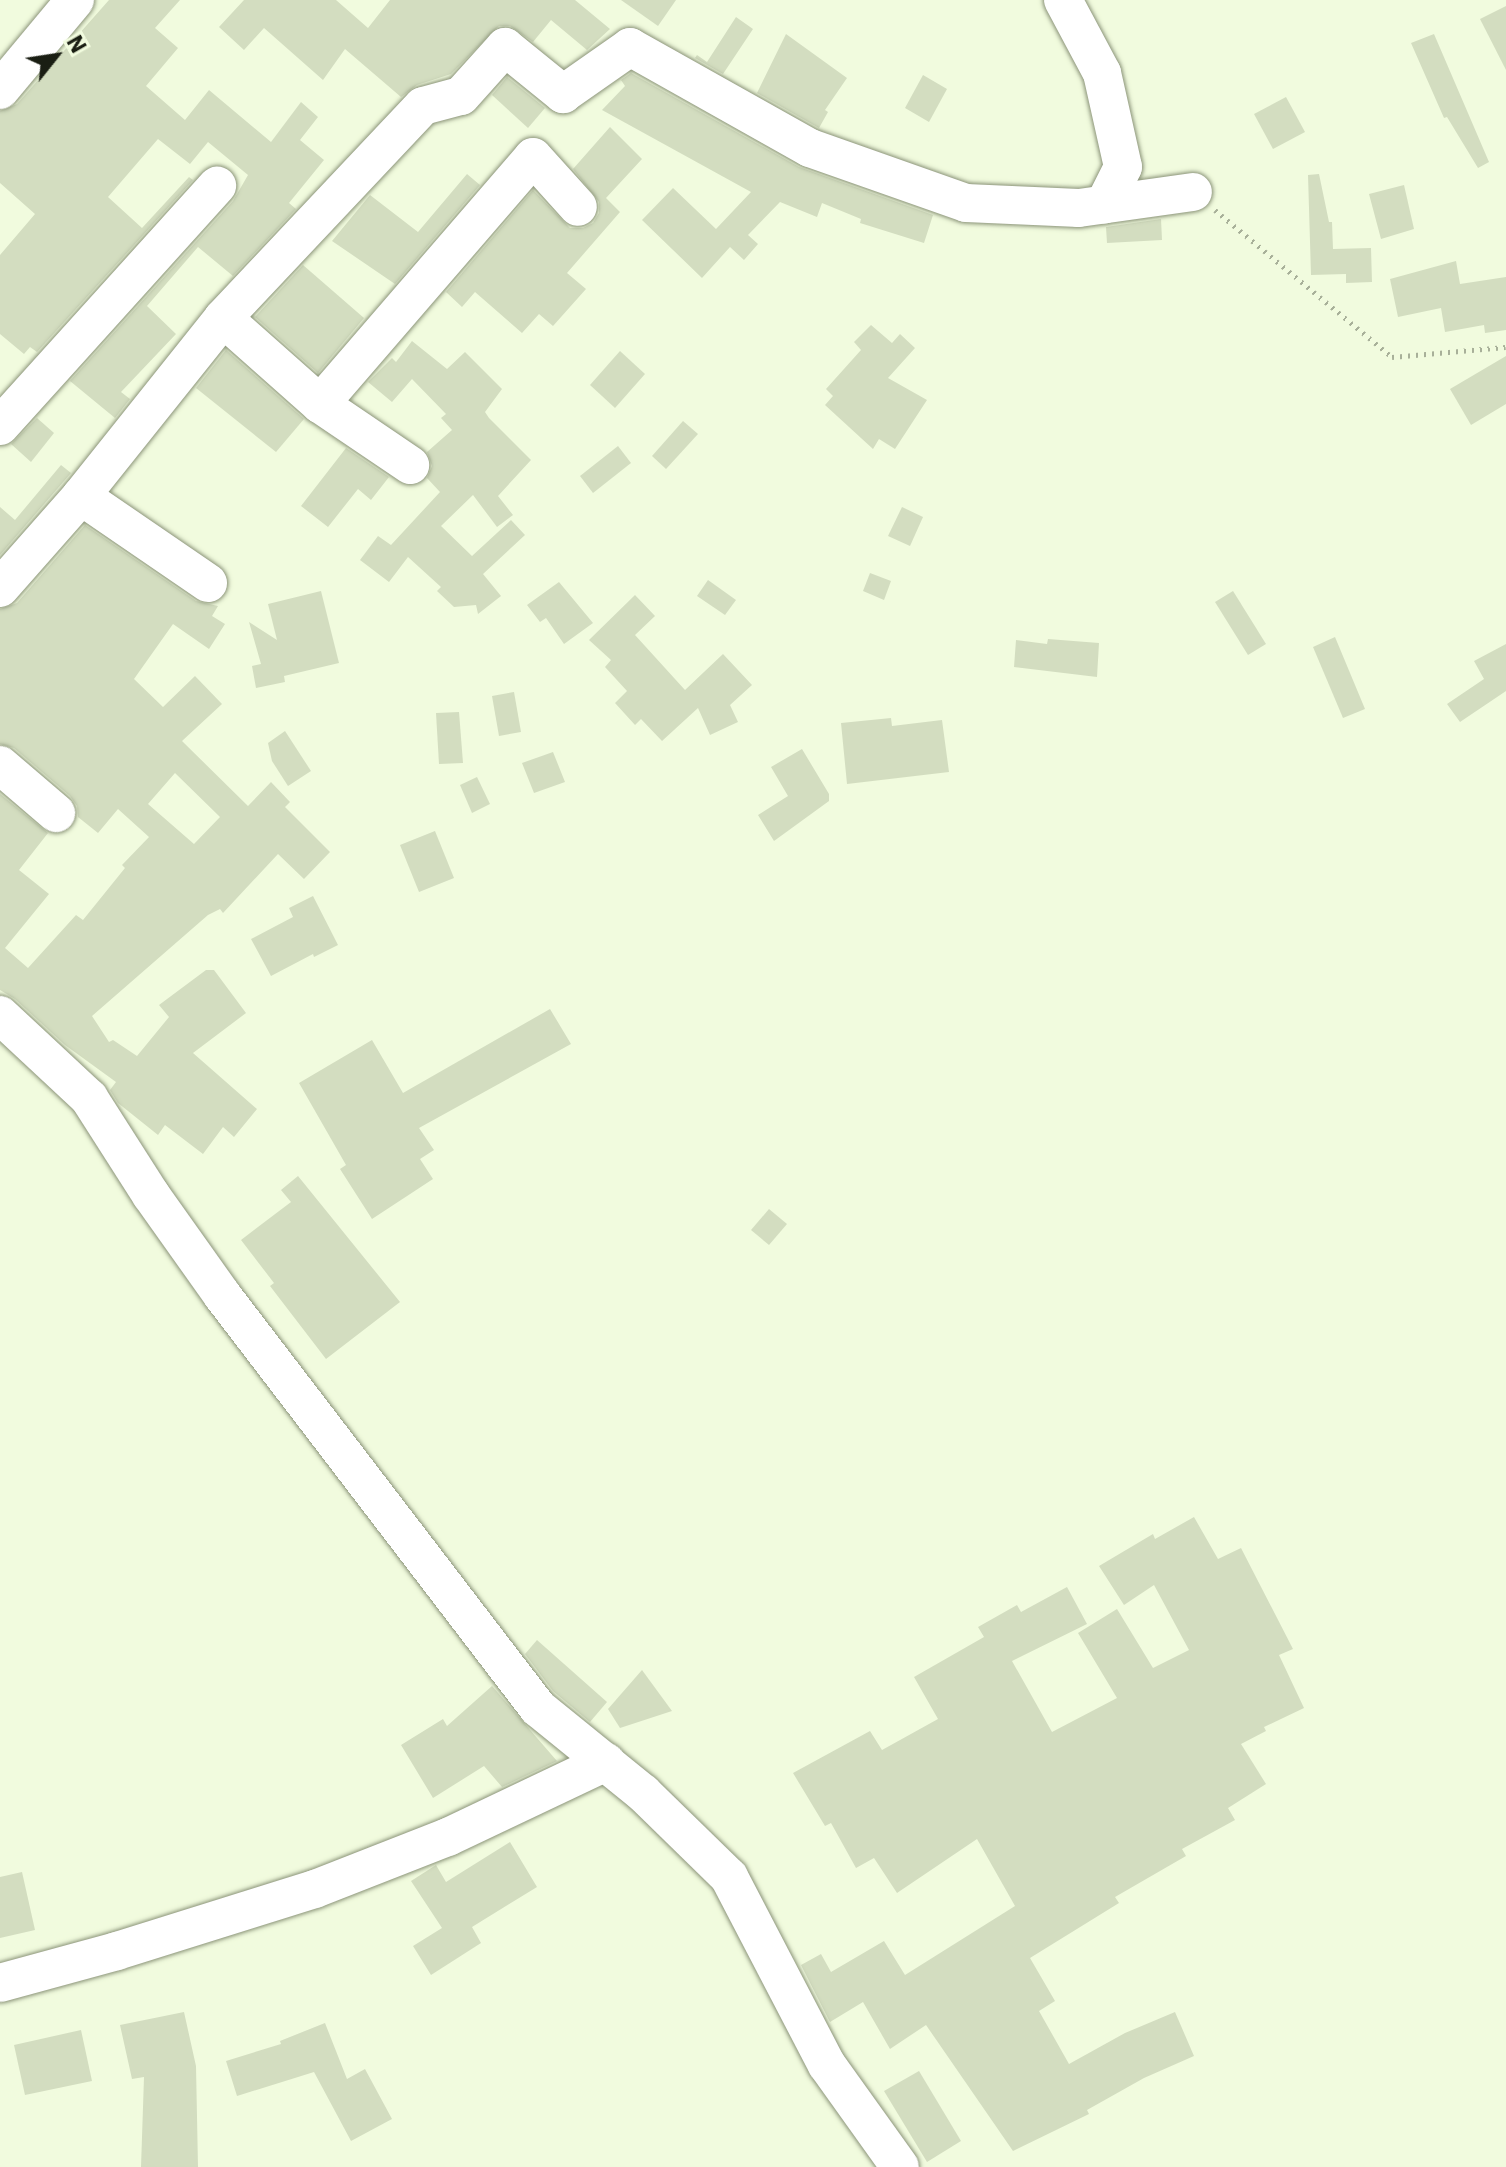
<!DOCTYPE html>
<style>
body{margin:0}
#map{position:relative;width:1506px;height:2167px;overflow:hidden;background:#f1fbde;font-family:"IBM Plex Sans",sans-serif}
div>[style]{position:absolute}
.building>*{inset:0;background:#d3ddc0}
.path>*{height:5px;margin-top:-2.5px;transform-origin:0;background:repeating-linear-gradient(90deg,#a8b099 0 2px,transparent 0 8px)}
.roads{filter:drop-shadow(0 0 2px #8b9479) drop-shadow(0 0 2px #8b9479)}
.minor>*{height:38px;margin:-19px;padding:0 19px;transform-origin:19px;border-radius:19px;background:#fff}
span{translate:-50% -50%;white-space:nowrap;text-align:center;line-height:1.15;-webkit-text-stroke:6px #f1fbde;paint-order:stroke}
.north{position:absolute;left:16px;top:16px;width:80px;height:80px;-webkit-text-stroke:6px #f1fbde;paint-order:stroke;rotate:60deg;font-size:22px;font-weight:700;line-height:32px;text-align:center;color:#1a1e13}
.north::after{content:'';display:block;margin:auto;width:28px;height:36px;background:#1a1e13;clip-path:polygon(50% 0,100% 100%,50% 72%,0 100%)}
</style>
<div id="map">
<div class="building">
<i style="clip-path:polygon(109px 0,180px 0,155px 28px,178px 48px,146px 86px,185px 120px,209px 90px,271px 142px,301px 102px,318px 117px,300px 140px,324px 160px,289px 203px,296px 209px,233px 276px,198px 247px,147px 306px,176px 334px,121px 392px,130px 399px,115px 418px,70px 381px,233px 201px,248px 175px,208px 142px,190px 164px,158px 139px,108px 197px,142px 228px,189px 177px,193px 180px,37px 352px,30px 347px,24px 354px,0 334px,0 255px,35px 214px,0 183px,0 111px,17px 104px)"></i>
<i style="clip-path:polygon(244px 0,336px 0,368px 28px,390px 0,575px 0,610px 29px,587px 50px,551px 20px,533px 42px,510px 26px,499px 26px,451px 74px,417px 85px,401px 97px,345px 49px,323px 80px,264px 28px,244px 50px,219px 27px)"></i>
<i style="clip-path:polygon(621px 0,676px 0,658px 26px)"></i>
<i style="clip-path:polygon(1506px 6px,1506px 70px,1480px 19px)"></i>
<i style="clip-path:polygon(736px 17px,753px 29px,723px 74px,695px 58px,697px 55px,707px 62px)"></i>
<i style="clip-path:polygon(786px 34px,847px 78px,825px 110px,828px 112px,819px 128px,757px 93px)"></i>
<i style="clip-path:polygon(1434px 34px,1489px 162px,1478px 168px,1447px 117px,1444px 118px,1411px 43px)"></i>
<i style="clip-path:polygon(631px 73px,799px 167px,933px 215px,924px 243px,860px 223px,861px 219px,822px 203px,817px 217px,780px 202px,748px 235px,758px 244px,744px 260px,730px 247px,702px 278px,642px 220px,673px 188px,716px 229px,751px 192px,602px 110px,625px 86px,621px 80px)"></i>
<i style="clip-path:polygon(923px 75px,947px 89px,929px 122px,905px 108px)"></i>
<i style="clip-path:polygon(507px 77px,545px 108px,528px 128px,492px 95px)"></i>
<i style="clip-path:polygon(1286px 97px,1305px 132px,1273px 149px,1254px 114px)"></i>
<i style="clip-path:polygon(610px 127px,642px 159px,606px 198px,620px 212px,567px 273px,586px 289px,553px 326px,539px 314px,522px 333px,475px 292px,462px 307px,446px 292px,533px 190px,570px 228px,583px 228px,593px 223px,599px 213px,599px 202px,573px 169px)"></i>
<i style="clip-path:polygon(467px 174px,480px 185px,395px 284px,332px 241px,370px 195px,418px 232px)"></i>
<i style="clip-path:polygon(1319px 174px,1329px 222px,1332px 222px,1333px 249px,1371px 248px,1372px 282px,1346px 283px,1346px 274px,1311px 275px,1308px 175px)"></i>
<i style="clip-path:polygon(1404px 185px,1414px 229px,1381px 239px,1369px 194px)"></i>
<i style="clip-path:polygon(1161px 219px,1162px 240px,1107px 243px,1106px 227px)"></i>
<i style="clip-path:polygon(1456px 261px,1460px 284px,1506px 277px,1506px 330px,1485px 333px,1484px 325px,1445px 332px,1441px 308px,1398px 317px,1390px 279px)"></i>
<i style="clip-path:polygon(303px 265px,364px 318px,318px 373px,255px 317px)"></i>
<i style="clip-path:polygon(871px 325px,892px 343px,900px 334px,915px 348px,888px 378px,927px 400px,895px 449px,879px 439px,873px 449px,825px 405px,833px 396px,826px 389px,861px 350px,854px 342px)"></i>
<i style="clip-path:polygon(412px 341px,447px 369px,465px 352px,502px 389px,485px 412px,489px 418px,531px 460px,498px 496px,513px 515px,497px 527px,473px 495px,441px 526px,472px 556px,511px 520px,525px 535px,483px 574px,501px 596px,478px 614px,476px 605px,454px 607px,437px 591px,441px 587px,408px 557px,389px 582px,360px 560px,378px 536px,391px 545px,440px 492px,427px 478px,432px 466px,427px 452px,452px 430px,441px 418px,446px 414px,412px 379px,392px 402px,368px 382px,392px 358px,396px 362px)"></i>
<i style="clip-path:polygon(226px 350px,304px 419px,276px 452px,196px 388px)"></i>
<i style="clip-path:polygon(620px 351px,645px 374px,615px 408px,590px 385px)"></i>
<i style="clip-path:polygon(1506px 356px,1506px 404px,1471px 425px,1450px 389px)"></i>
<i style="clip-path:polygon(37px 418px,54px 433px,31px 462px,11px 444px)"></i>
<i style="clip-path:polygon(683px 421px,698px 434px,666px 469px,652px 456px)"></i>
<i style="clip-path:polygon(618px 446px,631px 463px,593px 493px,580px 476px)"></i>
<i style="clip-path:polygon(346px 448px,389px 477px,371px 500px,358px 489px,328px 527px,301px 506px)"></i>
<i style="clip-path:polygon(61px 465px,71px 473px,0 555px,0 507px,15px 520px)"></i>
<i style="clip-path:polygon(902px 507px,923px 517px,910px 546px,888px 536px)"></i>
<i style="clip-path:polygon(evenodd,85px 525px,196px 601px,218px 606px,212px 616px,225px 624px,209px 649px,173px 624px,134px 679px,163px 707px,195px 676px,222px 704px,182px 741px,248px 806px,271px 782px,290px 802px,285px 807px,330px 852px,304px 879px,278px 854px,223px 913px,220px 909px,208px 915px,92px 1016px,109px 1042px,113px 1040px,137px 1056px,169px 1017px,159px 1005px,206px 970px,214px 970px,246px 1013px,193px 1053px,257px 1109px,234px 1137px,223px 1127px,203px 1154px,165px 1125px,158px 1135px,118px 1103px,110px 1090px,116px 1082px,65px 1045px,15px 999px,0 990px,0 794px,48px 833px,19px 870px,49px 894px,5px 948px,28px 968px,76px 915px,83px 920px,125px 868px,122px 865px,149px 837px,118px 809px,98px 833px,78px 817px,77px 806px,70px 796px,14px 748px,0 744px,0 609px,17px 603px,85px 525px,175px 773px,220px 817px,194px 844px,148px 804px,175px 773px)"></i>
<i style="clip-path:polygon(870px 573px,891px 581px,884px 600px,863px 591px)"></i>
<i style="clip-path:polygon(708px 580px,736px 600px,725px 615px,697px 596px)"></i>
<i style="clip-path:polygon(559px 582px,593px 623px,564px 644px,546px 618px,540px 622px,527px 605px)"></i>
<i style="clip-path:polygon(321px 591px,339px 663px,284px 676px,285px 682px,256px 688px,252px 666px,261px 664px,249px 622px,277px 640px,268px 604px)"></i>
<i style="clip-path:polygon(1233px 591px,1266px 644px,1248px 655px,1215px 602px)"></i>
<i style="clip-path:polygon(635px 595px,655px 616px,635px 635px,685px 690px,723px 654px,752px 685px,730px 705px,738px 722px,710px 735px,698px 708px,662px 741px,641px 719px,635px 725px,615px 703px,627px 691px,605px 667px,611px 660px,589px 640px)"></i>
<i style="clip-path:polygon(1335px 637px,1365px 709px,1343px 718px,1313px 647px)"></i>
<i style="clip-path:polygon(1048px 639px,1099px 643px,1097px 677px,1014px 667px,1016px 640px,1047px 644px)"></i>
<i style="clip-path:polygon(1506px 644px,1506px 691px,1460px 722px,1447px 704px,1484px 679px,1474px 661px)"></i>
<i style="clip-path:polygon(514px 692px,521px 732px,499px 736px,492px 696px)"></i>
<i style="clip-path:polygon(459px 712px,463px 763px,439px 764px,436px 713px)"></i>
<i style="clip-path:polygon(891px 718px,892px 726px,942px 720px,949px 772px,847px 784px,841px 723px)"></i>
<i style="clip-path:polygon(285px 731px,311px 771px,288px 786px,272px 761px,268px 743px)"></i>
<i style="clip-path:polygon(802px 749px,829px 794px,829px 801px,774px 841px,758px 815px,788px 796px,771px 767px)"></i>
<i style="clip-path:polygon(553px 752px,565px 782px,534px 793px,522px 763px)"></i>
<i style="clip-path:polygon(477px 777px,490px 804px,472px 813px,460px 785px)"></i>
<i style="clip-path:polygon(435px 831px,454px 878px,419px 892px,400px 845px)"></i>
<i style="clip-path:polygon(313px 896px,338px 945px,314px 957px,313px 954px,271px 976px,251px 939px,293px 917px,289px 908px)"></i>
<i style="clip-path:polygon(550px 1009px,571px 1044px,419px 1128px,434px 1150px,420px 1159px,433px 1179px,372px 1219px,340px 1169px,346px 1165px,299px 1083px,372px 1040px,403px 1093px)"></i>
<i style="clip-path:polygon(298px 1176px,400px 1302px,326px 1359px,270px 1286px,274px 1283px,241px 1240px,291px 1202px,281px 1190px)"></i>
<i style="clip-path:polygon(769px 1209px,787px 1224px,769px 1245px,751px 1230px)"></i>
<i style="clip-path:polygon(1194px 1517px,1218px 1559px,1241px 1548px,1293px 1649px,1279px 1655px,1304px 1708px,1264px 1727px,1266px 1731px,1241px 1744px,1266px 1784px,1228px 1808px,1235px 1820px,1182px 1849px,1186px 1856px,1115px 1897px,1119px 1903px,1030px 1958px,1055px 2001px,1039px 2011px,1069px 2064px,1125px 2033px,1175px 2012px,1194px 2056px,1144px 2078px,1087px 2110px,1089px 2114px,1013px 2151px,926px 2025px,890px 2049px,863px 2002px,830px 2022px,801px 1965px,821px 1954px,831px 1972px,884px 1941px,905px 1975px,1015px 1906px,977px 1839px,897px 1893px,874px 1858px,856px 1868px,831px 1823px,825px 1826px,793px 1773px,870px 1731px,882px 1750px,938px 1719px,914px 1677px,984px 1637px,978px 1627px,1017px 1605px,1021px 1612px,1067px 1587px,1087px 1624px,1012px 1661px,1052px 1732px,1117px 1698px,1078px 1633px,1117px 1609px,1153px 1668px,1189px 1650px,1154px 1585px,1124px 1605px,1099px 1566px,1153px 1534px,1155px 1539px)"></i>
<i style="clip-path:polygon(537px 1640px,607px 1702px,590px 1722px,553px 1691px,525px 1654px)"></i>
<i style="clip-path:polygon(642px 1670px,672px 1711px,620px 1728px,608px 1709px)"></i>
<i style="clip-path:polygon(492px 1686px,557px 1761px,502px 1787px,484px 1766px,433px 1798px,401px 1745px,443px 1719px,447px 1726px)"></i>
<i style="clip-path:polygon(510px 1842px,537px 1887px,472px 1927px,481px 1943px,431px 1975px,413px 1946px,442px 1928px,411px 1881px,436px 1865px,446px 1882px)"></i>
<i style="clip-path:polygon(22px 1872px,35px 1930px,0 1938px,0 1877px)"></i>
<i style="clip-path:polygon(184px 2012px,196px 2066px,198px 2167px,141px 2167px,144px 2077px,132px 2079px,120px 2025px)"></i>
<i style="clip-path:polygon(325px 2023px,347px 2079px,365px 2069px,392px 2119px,351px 2141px,314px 2072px,237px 2096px,226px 2061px,281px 2044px,280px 2041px)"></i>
<i style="clip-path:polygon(81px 2030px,92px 2081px,25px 2095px,14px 2045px)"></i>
<i style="clip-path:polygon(919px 2071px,961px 2141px,927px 2162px,884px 2091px)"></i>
</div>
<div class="path">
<i style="left:1215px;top:210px;width:230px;rotate:39.7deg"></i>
<i style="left:1392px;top:357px;width:114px;rotate:-5deg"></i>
</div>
<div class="roads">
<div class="minor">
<i style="left:1063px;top:0;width:83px;rotate:61.9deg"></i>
<i style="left:1102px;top:73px;width:96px;rotate:77.4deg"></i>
<i style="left:1123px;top:167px;width:42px;rotate:116.6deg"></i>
<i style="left:0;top:90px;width:117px;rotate:-50.2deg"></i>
<i style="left:223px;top:318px;width:130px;rotate:41.6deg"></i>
<i style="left:320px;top:404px;width:109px;rotate:34.1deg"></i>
<i style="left:320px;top:404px;width:326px;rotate:-49.2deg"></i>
<i style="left:533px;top:157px;width:67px;rotate:48deg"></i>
<i style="left:0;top:426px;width:324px;rotate:-47.9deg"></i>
<i style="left:81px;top:496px;width:154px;rotate:34.4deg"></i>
<i style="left:0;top:588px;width:123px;rotate:-48.6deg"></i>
<i style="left:81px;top:496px;width:228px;rotate:-51.4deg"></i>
<i style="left:223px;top:318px;width:291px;rotate:-46.7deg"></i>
<i style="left:423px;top:106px;width:39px;rotate:-15deg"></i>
<i style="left:461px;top:96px;width:66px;rotate:-48.1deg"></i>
<i style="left:505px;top:47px;width:75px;rotate:39deg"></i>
<i style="left:563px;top:94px;width:82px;rotate:-35deg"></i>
<i style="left:630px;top:47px;width:206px;rotate:29.3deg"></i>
<i style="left:810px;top:148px;width:165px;rotate:19.4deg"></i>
<i style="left:966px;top:203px;width:113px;rotate:2.5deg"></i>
<i style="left:1079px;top:208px;width:115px;rotate:-8deg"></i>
<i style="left:0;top:765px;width:74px;rotate:40.6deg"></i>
<i style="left:0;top:1015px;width:122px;rotate:43deg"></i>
<i style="left:89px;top:1098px;width:115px;rotate:57.4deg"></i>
<i style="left:151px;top:1195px;width:123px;rotate:54.6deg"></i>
<i style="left:222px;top:1295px;width:520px;rotate:52.58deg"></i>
<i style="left:538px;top:1708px;width:135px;rotate:39deg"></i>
<i style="left:643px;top:1793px;width:120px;rotate:44.3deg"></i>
<i style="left:729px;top:1877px;width:212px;rotate:62.5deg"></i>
<i style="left:827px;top:2065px;width:125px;rotate:54.4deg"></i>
<i style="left:0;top:1983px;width:121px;rotate:-15.3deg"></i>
<i style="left:117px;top:1951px;width:207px;rotate:-17.4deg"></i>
<i style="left:315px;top:1889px;width:143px;rotate:-21.4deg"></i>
<i style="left:448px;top:1837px;width:175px;rotate:-25.4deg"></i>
</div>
</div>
<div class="north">N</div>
</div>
